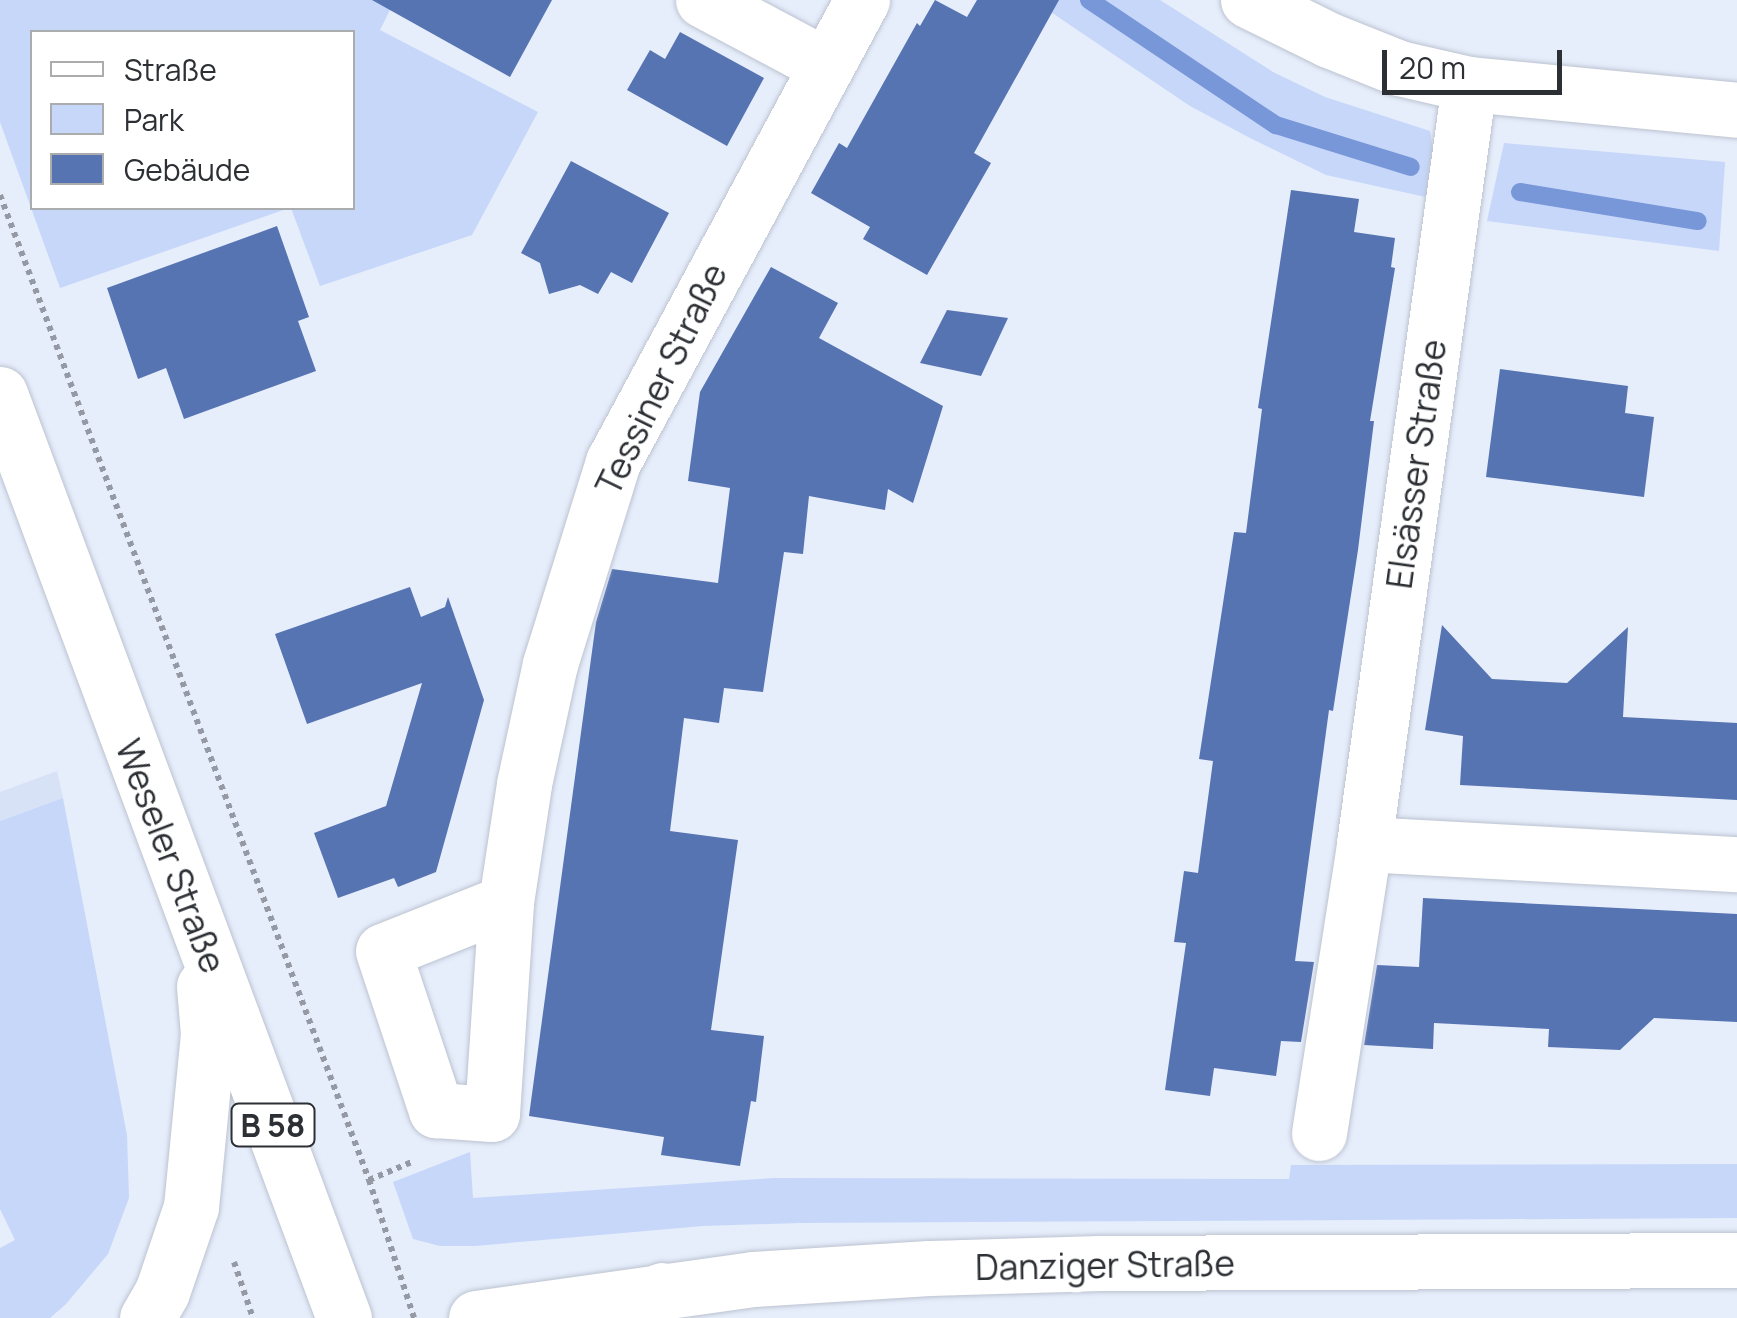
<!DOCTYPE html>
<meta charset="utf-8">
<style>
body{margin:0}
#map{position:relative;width:1737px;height:1318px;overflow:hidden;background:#e6edfb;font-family:Manrope,sans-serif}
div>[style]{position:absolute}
.built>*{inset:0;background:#d8e2f7}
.green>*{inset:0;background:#c7d7f9}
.stream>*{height:18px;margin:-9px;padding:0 9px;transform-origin:9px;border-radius:9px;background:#7897d9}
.building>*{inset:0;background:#5673b2}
.path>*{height:6px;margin-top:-3px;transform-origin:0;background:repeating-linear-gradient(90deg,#9499a3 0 5px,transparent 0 10px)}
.roads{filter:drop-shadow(0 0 2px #bcc3d0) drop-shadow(0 0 2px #bcc3d0)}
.minor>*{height:55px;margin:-27.5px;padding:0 27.5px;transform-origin:27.5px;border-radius:27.5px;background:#fff}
.major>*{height:55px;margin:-27.5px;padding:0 27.5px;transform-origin:27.5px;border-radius:27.5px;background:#fff}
span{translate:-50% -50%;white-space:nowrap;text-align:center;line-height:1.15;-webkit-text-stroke:10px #fff;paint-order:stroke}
.shield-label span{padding:2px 8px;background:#fff;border:2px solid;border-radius:8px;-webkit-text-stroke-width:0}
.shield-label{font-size:32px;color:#2c2f34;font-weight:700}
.street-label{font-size:35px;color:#2c2f34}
.legend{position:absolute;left:30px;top:30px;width:325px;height:180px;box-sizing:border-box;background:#fff;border:2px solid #abacae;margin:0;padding:12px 18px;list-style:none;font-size:30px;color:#2c2f34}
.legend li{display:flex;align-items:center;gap:20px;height:50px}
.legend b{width:50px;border:2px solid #abacae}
.scale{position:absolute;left:1382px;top:50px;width:180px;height:45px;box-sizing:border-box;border:5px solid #2c2f34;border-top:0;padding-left:12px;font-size:30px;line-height:35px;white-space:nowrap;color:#2c2f34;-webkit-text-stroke:8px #fff;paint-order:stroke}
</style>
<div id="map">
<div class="built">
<i style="clip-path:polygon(57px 771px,63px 798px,0 821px,0 792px)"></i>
</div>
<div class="green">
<i style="clip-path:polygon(0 0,395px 0,380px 30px,538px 112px,472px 235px,320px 286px,291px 208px,352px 208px,352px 32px,32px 32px,32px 208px,289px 208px,60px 288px,0 122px)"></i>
<i style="clip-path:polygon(1033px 0,1160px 0,1273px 72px,1325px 97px,1430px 131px,1434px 155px,1430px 198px,1326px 175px,1250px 138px,1190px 106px)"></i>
<i style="clip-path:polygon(1504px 143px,1725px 162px,1719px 251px,1487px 221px)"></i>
<i style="clip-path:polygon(63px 798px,127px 1135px,129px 1198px,108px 1254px,66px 1304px,50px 1318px,0 1318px,0 1248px,15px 1240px,0 1209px,0 821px)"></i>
<i style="clip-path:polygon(470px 1152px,473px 1198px,774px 1178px,1289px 1179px,1291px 1165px,1737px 1164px,1737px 1218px,799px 1223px,703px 1226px,475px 1246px,440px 1246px,413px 1239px,393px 1182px)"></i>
</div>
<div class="stream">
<i style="left:1089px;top:0;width:225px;rotate:33.8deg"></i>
<i style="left:1276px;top:125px;width:141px;rotate:17.3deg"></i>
<i style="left:1520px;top:192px;width:180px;rotate:9.3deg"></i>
</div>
<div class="building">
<i style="clip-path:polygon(372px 0,552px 0,510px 77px)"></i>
<i style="clip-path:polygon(935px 0,967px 17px,977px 0,1059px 0,974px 153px,991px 163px,927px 275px,863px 239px,870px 227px,811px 193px,839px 143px,847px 148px,917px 23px,920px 26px)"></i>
<i style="clip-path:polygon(680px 32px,764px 78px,727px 146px,627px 90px,650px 50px,665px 59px)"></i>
<i style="clip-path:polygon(571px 161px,669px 213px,632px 283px,611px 272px,598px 294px,580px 285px,549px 294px,540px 263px,521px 253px)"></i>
<i style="clip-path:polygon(1291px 190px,1359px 199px,1354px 232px,1395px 238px,1391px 267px,1395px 268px,1370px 421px,1374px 421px,1358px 550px,1333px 711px,1329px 710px,1295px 961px,1314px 962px,1301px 1042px,1281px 1041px,1276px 1076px,1214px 1068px,1210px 1096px,1165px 1090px,1186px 943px,1174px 942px,1184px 871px,1198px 873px,1213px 761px,1199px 759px,1234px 532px,1246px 533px,1262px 409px,1258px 408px)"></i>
<i style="clip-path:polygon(277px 226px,309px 317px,298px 321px,316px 371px,184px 419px,166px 368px,138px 379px,107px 288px)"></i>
<i style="clip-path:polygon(771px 267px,838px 303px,819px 338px,943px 406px,913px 503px,888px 489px,885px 510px,809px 496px,803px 554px,784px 552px,763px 692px,724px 688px,719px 723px,684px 718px,670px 831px,738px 840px,711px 1030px,764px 1036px,756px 1102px,751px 1101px,740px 1166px,661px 1155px,664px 1137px,529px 1116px,596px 622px,612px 569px,718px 583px,730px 488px,688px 481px,700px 392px)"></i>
<i style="clip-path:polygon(947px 310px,1008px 318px,981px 376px,920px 363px)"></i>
<i style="clip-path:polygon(1500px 369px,1628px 386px,1625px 413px,1654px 417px,1644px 497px,1486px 477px)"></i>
<i style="clip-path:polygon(410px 587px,421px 617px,445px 607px,448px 597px,484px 700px,436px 872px,398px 887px,394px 878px,338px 898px,314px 833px,386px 806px,422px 683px,307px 724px,275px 634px)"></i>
<i style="clip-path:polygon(1442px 625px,1492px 679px,1567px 683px,1628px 627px,1623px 717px,1737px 723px,1737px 800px,1460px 785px,1463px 736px,1425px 730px)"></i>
<i style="clip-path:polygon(1423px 898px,1737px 914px,1737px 1022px,1654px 1018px,1620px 1050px,1548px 1047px,1549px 1029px,1434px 1023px,1433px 1049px,1364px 1045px,1377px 965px,1419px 967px)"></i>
</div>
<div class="path">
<i style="left:0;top:195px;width:1052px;rotate:69.46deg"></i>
<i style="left:369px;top:1180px;width:145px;rotate:71.9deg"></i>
<i style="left:369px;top:1180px;width:49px;rotate:-22.9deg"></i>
<i style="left:234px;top:1262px;width:59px;rotate:71.3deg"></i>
</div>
<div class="roads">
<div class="minor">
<i style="left:703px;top:0;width:138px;rotate:28deg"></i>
<i style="left:1248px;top:0;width:90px;rotate:26.3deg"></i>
<i style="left:1329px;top:40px;width:75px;rotate:21.8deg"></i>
<i style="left:1399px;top:68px;width:72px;rotate:12.9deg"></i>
<i style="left:1469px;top:84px;width:269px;rotate:5.5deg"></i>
<i style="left:1364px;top:844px;width:374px;rotate:3.1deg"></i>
<i style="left:506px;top:902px;width:132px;rotate:158.3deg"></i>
<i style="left:383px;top:951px;width:168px;rotate:71.6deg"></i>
<i style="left:436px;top:1110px;width:56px;rotate:4.1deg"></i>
<i style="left:492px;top:1114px;width:212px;rotate:-86.2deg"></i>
<i style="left:506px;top:902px;width:119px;rotate:-81.3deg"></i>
<i style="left:524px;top:784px;width:123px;rotate:-77.8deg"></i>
<i style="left:550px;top:664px;width:212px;rotate:-72.7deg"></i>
<i style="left:613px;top:462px;width:525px;rotate:-61.68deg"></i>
<i style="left:1319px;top:1133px;width:292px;rotate:-81.1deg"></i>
<i style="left:1364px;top:844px;width:767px;rotate:-82.13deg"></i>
<i style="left:476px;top:1318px;width:280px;rotate:-8deg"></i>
<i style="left:753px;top:1279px;width:176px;rotate:-3.6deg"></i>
<i style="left:929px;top:1268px;width:171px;rotate:-1.7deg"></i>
<i style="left:1100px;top:1263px;width:637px;rotate:-0.27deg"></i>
</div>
<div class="major">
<i style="left:0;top:394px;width:986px;rotate:69.58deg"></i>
<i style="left:147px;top:1318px;width:30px;rotate:-60deg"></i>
<i style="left:162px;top:1292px;width:90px;rotate:-71.2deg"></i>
<i style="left:191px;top:1207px;width:174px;rotate:-84.4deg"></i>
<i style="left:208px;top:1034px;width:48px;rotate:-94.8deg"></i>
<i style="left:624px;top:1318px;width:47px;rotate:-36.4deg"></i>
</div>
</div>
<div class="shield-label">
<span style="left:273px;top:1125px">B 58</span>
</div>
<div class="street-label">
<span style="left:661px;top:379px;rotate:-64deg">Tessiner Straße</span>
<span style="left:1416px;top:464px;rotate:-82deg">Elsässer Straße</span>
<span style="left:171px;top:856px;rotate:69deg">Weseler Straße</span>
<span style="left:1105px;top:1265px;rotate:-1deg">Danziger Straße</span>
</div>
<ul class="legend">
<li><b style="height:12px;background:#fff"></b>Straße</li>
<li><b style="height:28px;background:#c7d7f9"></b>Park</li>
<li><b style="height:28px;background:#5673b2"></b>Gebäude</li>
</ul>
<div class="scale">20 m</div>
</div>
